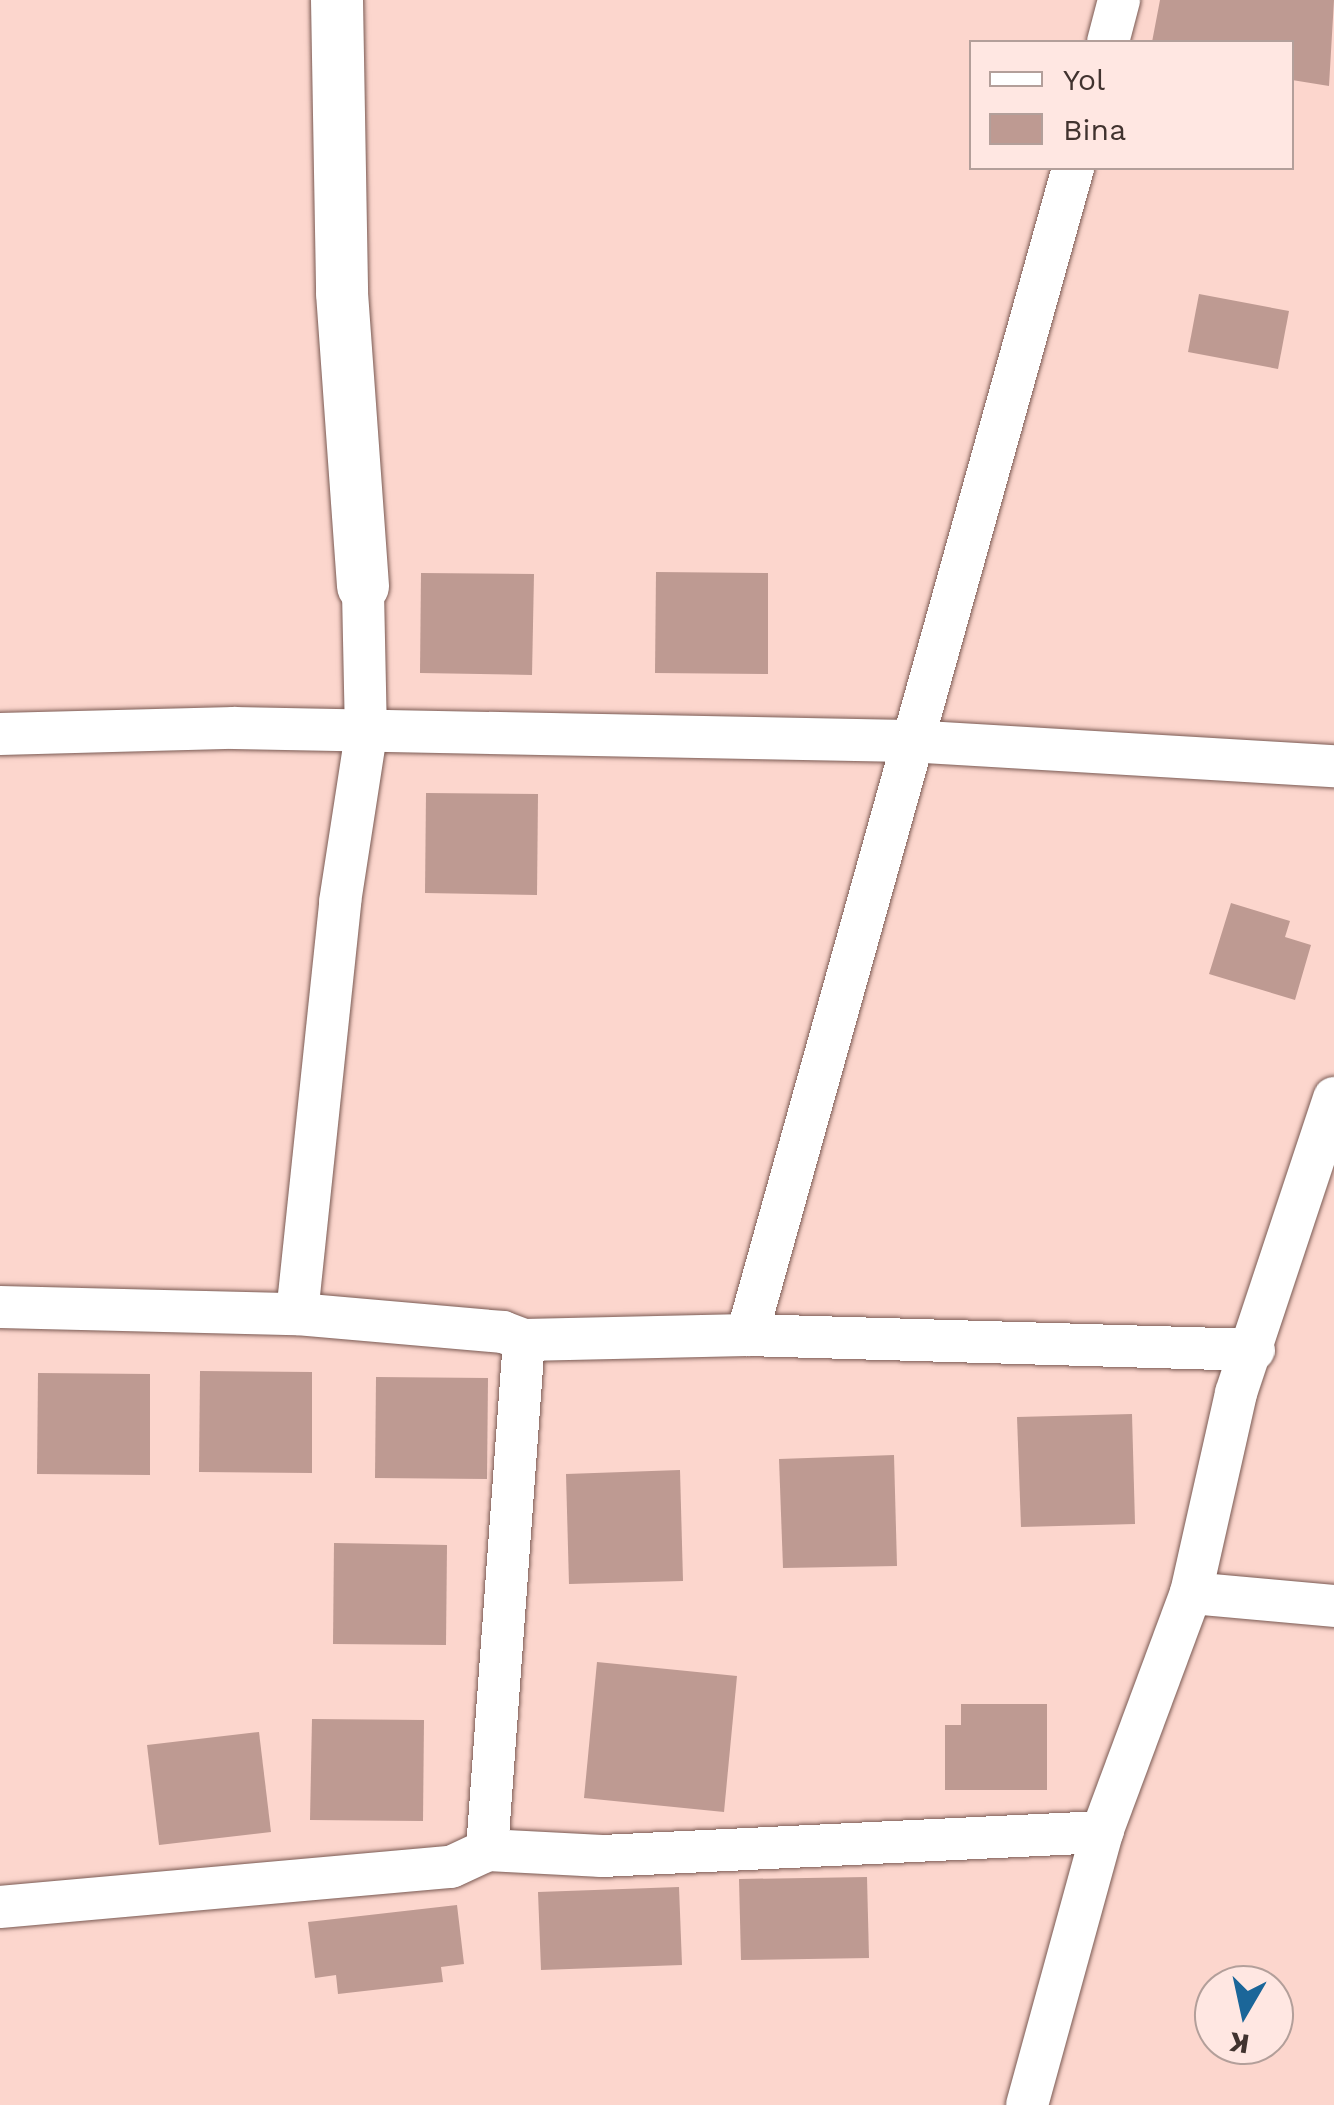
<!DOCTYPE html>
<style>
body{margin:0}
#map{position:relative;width:1334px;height:2105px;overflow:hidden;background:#fcd6cd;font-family:"Work Sans",sans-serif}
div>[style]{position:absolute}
.building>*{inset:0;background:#be9a92}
.roads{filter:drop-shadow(0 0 2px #7a5a53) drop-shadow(0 0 2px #7a5a53)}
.minor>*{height:42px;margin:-21px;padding:0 21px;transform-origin:21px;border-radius:21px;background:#fff}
.tertiary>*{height:52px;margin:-26px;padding:0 26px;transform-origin:26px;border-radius:26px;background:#fff}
span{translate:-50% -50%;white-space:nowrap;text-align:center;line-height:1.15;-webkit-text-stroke:8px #ffe7e2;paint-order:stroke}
.legend{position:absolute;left:969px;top:40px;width:325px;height:130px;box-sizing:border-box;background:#ffe7e2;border:2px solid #b39f9a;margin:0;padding:12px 18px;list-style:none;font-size:30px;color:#41332f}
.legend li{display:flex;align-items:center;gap:20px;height:50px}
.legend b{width:50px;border:2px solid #b39f9a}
.north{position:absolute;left:1194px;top:1965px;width:100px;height:100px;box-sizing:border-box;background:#ffe7e2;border:2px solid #b39f9a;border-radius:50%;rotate:189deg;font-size:28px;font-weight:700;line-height:40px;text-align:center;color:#41332f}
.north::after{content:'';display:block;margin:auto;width:35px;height:45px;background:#1b6699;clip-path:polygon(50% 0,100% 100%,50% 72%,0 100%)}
</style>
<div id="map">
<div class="building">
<i style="clip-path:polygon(1160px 0,1334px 0,1329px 86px,1292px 80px,1292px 42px,1152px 42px)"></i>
<i style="clip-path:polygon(1199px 294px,1289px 311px,1278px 369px,1188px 352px)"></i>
<i style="clip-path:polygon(656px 572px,768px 573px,768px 674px,655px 673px)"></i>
<i style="clip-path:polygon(421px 573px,534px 574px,532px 675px,420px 673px)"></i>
<i style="clip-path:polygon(426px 793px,538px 794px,537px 895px,425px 893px)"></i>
<i style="clip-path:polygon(1231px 903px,1290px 921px,1285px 937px,1311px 945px,1295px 1000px,1209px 974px)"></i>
<i style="clip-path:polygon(200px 1371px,312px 1372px,312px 1473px,199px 1472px)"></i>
<i style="clip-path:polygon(38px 1373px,150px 1374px,150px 1475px,37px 1474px)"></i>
<i style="clip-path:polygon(376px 1377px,488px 1378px,487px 1479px,375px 1478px)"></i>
<i style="clip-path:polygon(1132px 1414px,1135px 1524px,1021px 1527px,1017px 1417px)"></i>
<i style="clip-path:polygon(894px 1455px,897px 1566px,783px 1568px,779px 1459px)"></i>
<i style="clip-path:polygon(680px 1470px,683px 1581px,569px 1584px,566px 1474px)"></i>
<i style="clip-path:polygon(334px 1543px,447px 1545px,446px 1645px,333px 1644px)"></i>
<i style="clip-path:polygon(597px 1662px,737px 1676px,724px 1812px,584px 1798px)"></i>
<i style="clip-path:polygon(961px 1704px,1047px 1704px,1047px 1790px,945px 1790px,945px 1725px,961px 1725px)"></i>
<i style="clip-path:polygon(312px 1719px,424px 1720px,423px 1821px,310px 1820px)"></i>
<i style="clip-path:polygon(259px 1732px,271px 1832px,159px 1845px,147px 1745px)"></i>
<i style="clip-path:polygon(867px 1877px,869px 1958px,741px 1960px,739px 1879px)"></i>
<i style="clip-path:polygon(679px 1887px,682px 1965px,541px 1970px,538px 1892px)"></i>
<i style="clip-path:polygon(457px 1905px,464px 1964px,441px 1967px,443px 1982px,338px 1994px,336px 1975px,315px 1978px,308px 1922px)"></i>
</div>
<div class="roads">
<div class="minor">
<i style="left:1108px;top:42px;width:43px;rotate:-75.3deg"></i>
<i style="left:0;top:734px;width:234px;rotate:-1.5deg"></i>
<i style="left:234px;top:728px;width:674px;rotate:1.1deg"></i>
<i style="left:908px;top:741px;width:427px;rotate:3.4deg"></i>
<i style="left:0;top:1307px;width:297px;rotate:1.4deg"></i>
<i style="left:297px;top:1314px;width:207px;rotate:5deg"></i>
<i style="left:503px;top:1332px;width:22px;rotate:21deg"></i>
<i style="left:524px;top:1340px;width:223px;rotate:-1.3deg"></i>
<i style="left:747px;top:1335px;width:507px;rotate:1.69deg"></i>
<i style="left:297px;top:1314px;width:414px;rotate:-84deg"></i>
<i style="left:340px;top:902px;width:169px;rotate:-81.2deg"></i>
<i style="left:366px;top:735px;width:149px;rotate:-91.2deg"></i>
<i style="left:747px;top:1335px;width:1212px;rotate:-74.39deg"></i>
<i style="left:1191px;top:1593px;width:144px;rotate:5.2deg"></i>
<i style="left:487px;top:1850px;width:511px;rotate:-85.85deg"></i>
<i style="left:0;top:1907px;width:453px;rotate:-5.1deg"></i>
<i style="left:451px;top:1867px;width:40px;rotate:-25deg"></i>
<i style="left:487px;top:1850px;width:115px;rotate:3deg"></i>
<i style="left:602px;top:1856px;width:501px;rotate:-2.75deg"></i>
<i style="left:1027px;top:2105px;width:283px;rotate:-74.6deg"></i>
<i style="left:1102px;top:1832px;width:255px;rotate:-69.6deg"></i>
<i style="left:1191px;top:1593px;width:205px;rotate:-77.3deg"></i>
<i style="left:1236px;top:1393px;width:311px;rotate:-71.6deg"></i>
</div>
<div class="tertiary">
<i style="left:337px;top:0;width:293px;rotate:89deg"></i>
<i style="left:342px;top:293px;width:294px;rotate:85.9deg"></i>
</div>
</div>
<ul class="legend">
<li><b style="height:12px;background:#fff"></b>Yol</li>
<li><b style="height:28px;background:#be9a92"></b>Bina</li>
</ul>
<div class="north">K</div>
</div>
